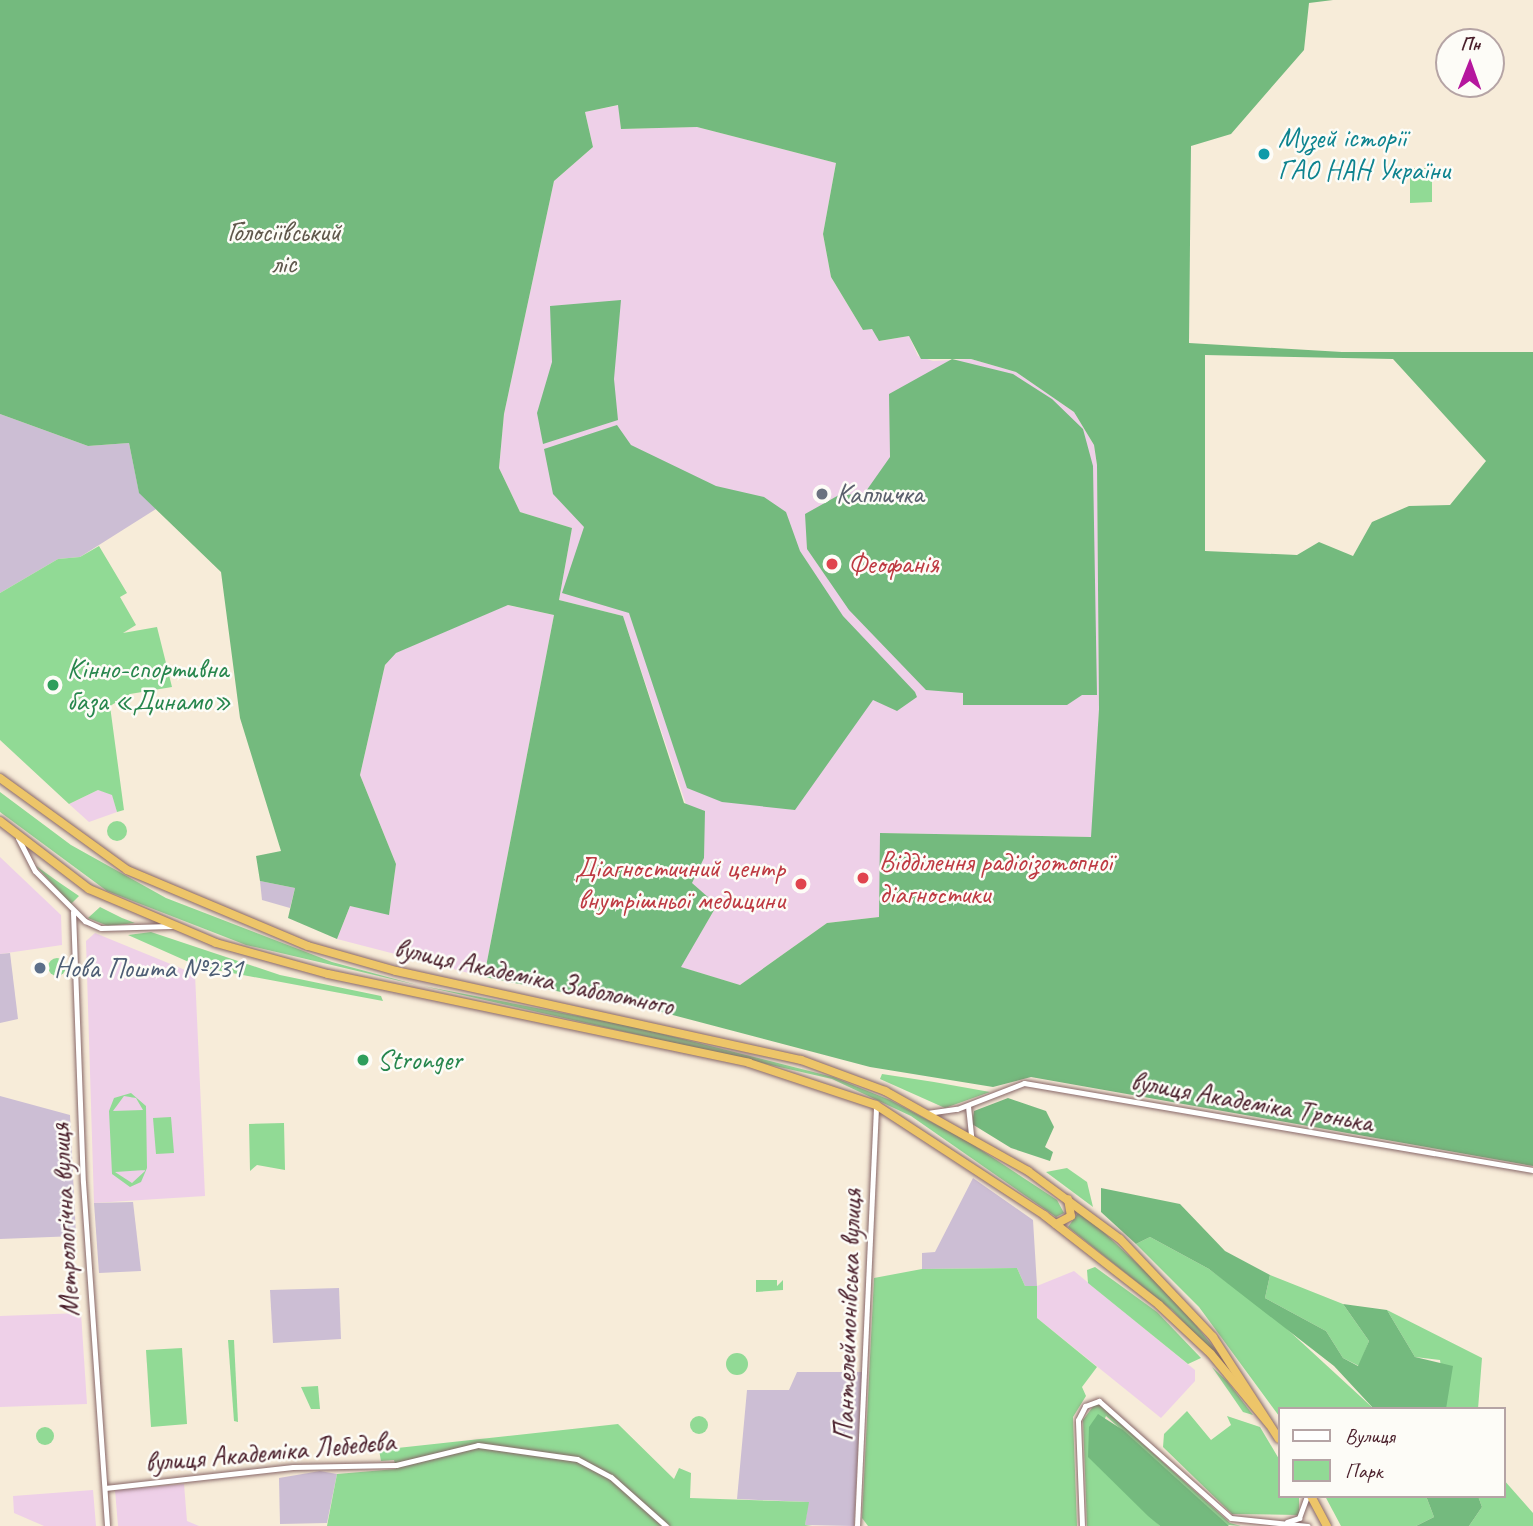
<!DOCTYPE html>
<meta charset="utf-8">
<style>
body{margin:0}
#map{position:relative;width:1533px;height:1526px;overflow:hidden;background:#f7ecd9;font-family:Caveat,sans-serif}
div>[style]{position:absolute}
.built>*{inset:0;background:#eed0e8}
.industrial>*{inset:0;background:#ccbed4}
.green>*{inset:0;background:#91da95}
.round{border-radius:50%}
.forest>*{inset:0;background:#74ba7e}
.roads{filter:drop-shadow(0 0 2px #876768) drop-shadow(0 0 2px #876768)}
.minor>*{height:5px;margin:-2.5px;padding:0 2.5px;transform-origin:2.5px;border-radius:2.5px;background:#fff}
.highway>*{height:8px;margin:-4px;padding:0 4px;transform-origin:4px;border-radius:4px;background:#edc569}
.dots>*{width:19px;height:19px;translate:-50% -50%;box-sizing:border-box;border:4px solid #fdfcf7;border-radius:50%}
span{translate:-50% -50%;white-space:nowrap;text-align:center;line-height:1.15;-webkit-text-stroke:5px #fdfcf7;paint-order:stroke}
.culture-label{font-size:28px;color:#0d838f}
.left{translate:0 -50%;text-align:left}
.park-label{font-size:28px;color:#5f574b}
.worship-label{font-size:28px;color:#5b616d}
.health-label{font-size:28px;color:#be3a42}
.right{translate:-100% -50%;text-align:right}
.leisure-label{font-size:28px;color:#27864d}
.service-label{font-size:28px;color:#4e5e75}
.street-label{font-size:28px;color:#4a1f2b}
.legend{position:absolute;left:1278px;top:1407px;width:228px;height:91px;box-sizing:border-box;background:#fdfcf7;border:2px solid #b5a4a5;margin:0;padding:9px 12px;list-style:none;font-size:21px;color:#4a1f2b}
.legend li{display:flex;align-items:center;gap:14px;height:35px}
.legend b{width:35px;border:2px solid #b5a4a5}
.north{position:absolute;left:1435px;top:28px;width:70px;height:70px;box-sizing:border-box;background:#fdfcf7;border:2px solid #b5a4a5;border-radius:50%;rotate:1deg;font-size:19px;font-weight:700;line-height:28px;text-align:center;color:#4a1f2b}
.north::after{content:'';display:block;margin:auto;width:24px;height:32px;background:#b5179e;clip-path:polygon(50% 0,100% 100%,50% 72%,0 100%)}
</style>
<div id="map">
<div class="built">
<i style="clip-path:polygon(619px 105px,621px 129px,697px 127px,836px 163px,823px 234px,831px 277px,863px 330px,872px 328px,880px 341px,909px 336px,918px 356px,933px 361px,971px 359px,1016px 372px,1074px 412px,1094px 445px,1097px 465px,1099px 709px,1092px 837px,881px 833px,879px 917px,827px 923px,740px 985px,680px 967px,717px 905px,691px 883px,704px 858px,623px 616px,559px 600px,572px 528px,520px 512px,499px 468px,504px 414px,554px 181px,593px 147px,585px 112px)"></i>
<i style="clip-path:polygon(507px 605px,554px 615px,484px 977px,337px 939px,350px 906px,389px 914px,396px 864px,360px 775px,385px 665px,395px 653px)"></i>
<i style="clip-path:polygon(98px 790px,112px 794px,117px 812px,89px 822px,69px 804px)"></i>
<i style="clip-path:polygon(0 857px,61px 915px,62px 945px,0 954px)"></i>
<i style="clip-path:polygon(95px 933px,195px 974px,205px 1196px,94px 1203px,86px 941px)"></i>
<i style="clip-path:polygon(1074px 1271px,1195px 1370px,1195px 1381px,1161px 1418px,1037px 1318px,1037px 1286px)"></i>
<i style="clip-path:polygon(81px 1313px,87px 1404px,0 1407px,0 1316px)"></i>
<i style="clip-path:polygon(184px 1484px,187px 1521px,199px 1526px,118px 1526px,115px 1490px)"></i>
<i style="clip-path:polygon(93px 1490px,96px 1526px,44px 1526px,14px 1513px,13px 1496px)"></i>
</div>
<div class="industrial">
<i style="clip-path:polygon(0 414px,88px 446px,129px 443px,139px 492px,156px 509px,80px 557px,58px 559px,0 593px)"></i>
<i style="clip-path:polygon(260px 881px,295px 888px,290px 908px,262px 900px)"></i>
<i style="clip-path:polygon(10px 953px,18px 1019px,0 1023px,0 954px)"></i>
<i style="clip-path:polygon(0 1096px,70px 1115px,76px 1236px,0 1239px)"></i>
<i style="clip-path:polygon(973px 1178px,1033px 1220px,1037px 1286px,1025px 1286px,1017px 1268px,922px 1269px,922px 1253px,935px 1252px)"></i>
<i style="clip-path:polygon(133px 1202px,141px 1271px,99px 1273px,94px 1203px)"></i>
<i style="clip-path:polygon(339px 1288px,341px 1339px,273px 1343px,270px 1290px)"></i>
<i style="clip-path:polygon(797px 1372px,862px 1372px,854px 1526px,805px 1525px,808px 1502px,737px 1499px,747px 1390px,789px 1390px)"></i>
<i style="clip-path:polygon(320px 1471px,337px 1474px,327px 1523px,280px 1524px,279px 1478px)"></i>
</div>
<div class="green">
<i style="clip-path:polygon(1410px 168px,1432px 168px,1432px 202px,1410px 203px)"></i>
<i style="clip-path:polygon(99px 546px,127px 593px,120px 597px,136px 625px,123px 633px,157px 627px,172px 687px,130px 694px,110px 706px,124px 810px,117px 812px,112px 795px,98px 790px,69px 804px,0 740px,0 593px,58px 559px,80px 557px)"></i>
<i style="clip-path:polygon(0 792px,71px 845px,166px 898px,332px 962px,417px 985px,246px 945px,107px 891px,0 812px)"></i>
<i class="round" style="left:107px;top:821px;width:20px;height:20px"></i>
<i style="clip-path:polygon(35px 865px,57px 881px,79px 896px,71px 904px)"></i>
<i style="clip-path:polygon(100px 907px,122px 918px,135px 923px,108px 926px,88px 918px)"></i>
<i style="clip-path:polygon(151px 932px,280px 975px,381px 996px,383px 1001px,200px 967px,128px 935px)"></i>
<i class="round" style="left:48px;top:958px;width:18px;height:18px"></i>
<i style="clip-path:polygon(423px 986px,635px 1027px,833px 1077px,890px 1100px,969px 1142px,1057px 1200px,1064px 1213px,1056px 1217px,911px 1116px,832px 1079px)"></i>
<i style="clip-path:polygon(882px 1074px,934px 1082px,990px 1092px,945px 1108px,880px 1079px)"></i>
<i style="clip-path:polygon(evenodd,131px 1093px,146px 1106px,147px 1168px,141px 1182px,130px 1187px,112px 1174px,109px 1111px,114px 1098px,131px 1093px,124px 1096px,136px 1098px,143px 1110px,113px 1111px,124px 1096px,131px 1093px,145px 1171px,132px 1183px,115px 1172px,145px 1170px,145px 1171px)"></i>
<i style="clip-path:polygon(171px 1117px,174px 1153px,156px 1154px,153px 1118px)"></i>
<i style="clip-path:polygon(284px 1123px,285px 1170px,257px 1165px,250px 1171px,249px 1124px)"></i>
<i style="clip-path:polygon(1067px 1168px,1087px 1182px,1093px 1207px,1046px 1172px)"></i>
<i style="clip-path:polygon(1080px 1210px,1175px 1299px,1242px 1383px,1172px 1310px,1068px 1227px)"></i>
<i style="clip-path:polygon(1150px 1237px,1209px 1269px,1274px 1317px,1374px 1409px,1279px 1409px,1279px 1416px,1199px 1307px,1136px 1244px)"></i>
<i style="clip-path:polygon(1095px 1267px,1157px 1312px,1201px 1358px,1188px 1364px,1088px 1283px,1087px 1270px)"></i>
<i style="clip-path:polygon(1017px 1268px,1025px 1286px,1037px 1286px,1037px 1318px,1097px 1367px,1082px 1387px,1086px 1396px,1073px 1417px,1077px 1526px,868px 1526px,862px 1518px,874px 1278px,922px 1269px)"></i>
<i style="clip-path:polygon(1270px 1275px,1343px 1304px,1369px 1341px,1359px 1366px,1343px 1358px,1326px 1331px,1265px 1298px)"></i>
<i style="clip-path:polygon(756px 1280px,777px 1280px,777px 1286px,783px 1280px,783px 1290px,756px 1292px)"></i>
<i style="clip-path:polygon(1387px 1310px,1482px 1358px,1478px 1409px,1446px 1409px,1440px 1360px,1415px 1357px)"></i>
<i style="clip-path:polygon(228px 1340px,234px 1340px,238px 1422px,234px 1421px)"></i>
<i style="clip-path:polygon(182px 1348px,187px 1424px,151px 1427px,146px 1350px)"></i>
<i class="round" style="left:726px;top:1353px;width:22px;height:22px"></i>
<i style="clip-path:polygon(1212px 1367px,1227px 1381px,1253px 1415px,1243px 1412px)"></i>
<i style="clip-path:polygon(318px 1386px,320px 1409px,311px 1409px,301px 1387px)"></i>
<i style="clip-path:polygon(1094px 1405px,1100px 1405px,1230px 1523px,1241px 1526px,1227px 1525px,1106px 1416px,1089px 1457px,1160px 1526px,1087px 1526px,1083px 1420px)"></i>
<i style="clip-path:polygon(1187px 1411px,1211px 1440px,1231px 1425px,1227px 1416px,1260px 1427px,1279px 1459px,1279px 1496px,1299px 1496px,1299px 1515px,1232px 1514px,1163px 1447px,1164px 1434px)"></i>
<i class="round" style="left:690px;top:1416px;width:18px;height:18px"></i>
<i style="clip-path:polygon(618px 1424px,674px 1479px,679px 1468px,691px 1473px,690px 1498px,809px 1502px,805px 1525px,812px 1526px,327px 1526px,337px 1474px,396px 1469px,394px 1460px,381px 1461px,379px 1450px)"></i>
<i class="round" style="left:36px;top:1427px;width:18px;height:18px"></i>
<i style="clip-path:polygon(1503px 1479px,1533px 1513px,1533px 1526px,1469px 1526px,1482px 1507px,1478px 1496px,1503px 1496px)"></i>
<i style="clip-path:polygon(1325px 1496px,1426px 1496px,1434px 1517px,1416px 1526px,1341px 1526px)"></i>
</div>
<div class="forest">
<i style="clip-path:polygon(evenodd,0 0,1333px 0,1309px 3px,1304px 50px,1231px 134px,1191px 146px,1189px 343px,1342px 352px,1533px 352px,1533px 1166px,1031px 1077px,993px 1087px,870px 1067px,650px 1009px,484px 977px,554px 615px,508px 605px,396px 653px,385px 665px,360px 775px,396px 864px,389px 915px,350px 906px,337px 939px,288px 918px,295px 888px,260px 881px,256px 856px,281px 851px,240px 718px,221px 572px,139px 493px,129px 443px,88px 446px,0 414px,0 0,618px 105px,621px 129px,697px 127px,836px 163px,823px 234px,831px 277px,863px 330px,872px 329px,879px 341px,909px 336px,921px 359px,971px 359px,1016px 372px,1074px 412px,1094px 445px,1097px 465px,1099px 709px,1091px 837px,880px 833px,879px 917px,827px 923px,740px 985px,681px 967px,717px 905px,692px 883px,704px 858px,705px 811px,684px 803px,623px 616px,559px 600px,572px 528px,520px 512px,499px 468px,504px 414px,554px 181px,593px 147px,585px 112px,618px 105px,0 0,1205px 355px,1393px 359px,1486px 461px,1450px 505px,1409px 506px,1372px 522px,1353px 556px,1319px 542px,1297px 555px,1205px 551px,1205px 355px)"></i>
<i style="clip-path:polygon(621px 300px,614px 379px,618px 420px,543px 444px,537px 413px,552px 362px,550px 306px)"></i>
<i style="clip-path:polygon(952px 359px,1013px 374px,1052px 399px,1083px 429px,1093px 466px,1097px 695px,1082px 695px,1067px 705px,963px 705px,963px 693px,926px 690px,849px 610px,807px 549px,805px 514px,839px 495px,864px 494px,890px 457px,889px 394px)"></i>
<i style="clip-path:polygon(617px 425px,631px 445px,716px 486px,764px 497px,786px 512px,800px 551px,843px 616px,915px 692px,917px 697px,897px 711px,873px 700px,795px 810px,722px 802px,687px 788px,629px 613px,562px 593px,584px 527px,553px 494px,544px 449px)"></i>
<i style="clip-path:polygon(1008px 1098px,1046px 1111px,1054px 1127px,1045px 1147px,1053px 1152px,1050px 1161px,1011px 1148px,972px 1124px,974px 1111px)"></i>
<i style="clip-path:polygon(1101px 1188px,1180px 1204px,1225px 1251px,1270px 1275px,1265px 1298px,1326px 1331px,1343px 1358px,1358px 1366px,1369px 1341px,1343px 1304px,1387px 1310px,1415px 1357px,1453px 1366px,1446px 1409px,1374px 1409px,1334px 1366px,1209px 1269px,1150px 1237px,1136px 1244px,1101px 1212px)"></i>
<i style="clip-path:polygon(1098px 1414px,1123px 1430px,1229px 1526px,1160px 1526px,1148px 1516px,1088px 1457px,1089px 1427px)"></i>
<i style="clip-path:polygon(1426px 1496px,1478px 1496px,1482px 1507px,1469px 1526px,1416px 1526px,1434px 1517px)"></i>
</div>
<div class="roads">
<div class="minor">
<i style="left:18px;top:838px;width:37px;rotate:63deg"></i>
<i style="left:35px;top:871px;width:71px;rotate:45deg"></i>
<i style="left:85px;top:921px;width:17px;rotate:24deg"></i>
<i style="left:101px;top:928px;width:70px;rotate:-1.6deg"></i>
<i style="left:73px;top:912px;width:270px;rotate:87.9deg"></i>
<i style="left:83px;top:1182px;width:345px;rotate:86deg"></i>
<i style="left:968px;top:1106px;width:31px;rotate:84deg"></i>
<i style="left:927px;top:1113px;width:30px;rotate:-8deg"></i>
<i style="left:957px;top:1109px;width:72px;rotate:-21.2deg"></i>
<i style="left:1024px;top:1083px;width:516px;rotate:9.7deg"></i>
<i style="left:105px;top:1488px;width:189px;rotate:-6.4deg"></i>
<i style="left:293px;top:1467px;width:103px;rotate:-1.1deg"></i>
<i style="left:396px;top:1465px;width:84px;rotate:-13.7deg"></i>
<i style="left:478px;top:1445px;width:100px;rotate:8deg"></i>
<i style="left:577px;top:1459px;width:38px;rotate:28deg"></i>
<i style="left:611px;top:1477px;width:74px;rotate:41.7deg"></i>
<i style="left:1287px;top:1522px;width:13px;rotate:-18deg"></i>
<i style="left:1299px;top:1518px;width:23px;rotate:-70deg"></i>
<i style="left:857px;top:1526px;width:421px;rotate:-87.4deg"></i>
<i style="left:1082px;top:1526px;width:106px;rotate:-92.2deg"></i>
<i style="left:1078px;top:1420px;width:16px;rotate:-63deg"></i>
<i style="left:1085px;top:1406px;width:15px;rotate:-20deg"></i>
<i style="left:1099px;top:1401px;width:176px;rotate:41.6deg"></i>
<i style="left:1231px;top:1518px;width:77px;rotate:5.9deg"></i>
</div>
<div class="highway">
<i style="left:0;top:778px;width:157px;rotate:35.9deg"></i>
<i style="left:127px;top:870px;width:196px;rotate:22.8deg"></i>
<i style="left:308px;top:946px;width:91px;rotate:15.9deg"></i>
<i style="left:396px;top:971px;width:415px;rotate:12.4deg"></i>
<i style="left:801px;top:1060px;width:90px;rotate:20.3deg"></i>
<i style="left:885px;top:1091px;width:164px;rotate:29.2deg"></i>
<i style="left:1028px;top:1171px;width:114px;rotate:36.5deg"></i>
<i style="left:1120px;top:1239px;width:135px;rotate:46.5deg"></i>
<i style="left:1213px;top:1337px;width:121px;rotate:57.1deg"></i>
<i style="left:0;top:821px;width:112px;rotate:37.4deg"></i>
<i style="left:89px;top:889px;width:138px;rotate:23deg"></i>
<i style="left:216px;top:943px;width:116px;rotate:15.5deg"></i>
<i style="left:328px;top:974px;width:430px;rotate:11.9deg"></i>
<i style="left:749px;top:1063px;width:134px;rotate:18.3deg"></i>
<i style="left:876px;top:1105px;width:201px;rotate:33.2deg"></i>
<i style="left:1044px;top:1215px;width:146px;rotate:38deg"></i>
<i style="left:1159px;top:1305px;width:71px;rotate:43.3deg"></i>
<i style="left:1211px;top:1354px;width:91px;rotate:50.4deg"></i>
<i style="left:1056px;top:1224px;width:17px;rotate:-28deg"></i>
<i style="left:1071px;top:1216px;width:17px;rotate:-100deg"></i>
<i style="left:1311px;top:1496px;width:34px;rotate:62deg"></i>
</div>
</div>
<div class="dots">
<i style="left:1264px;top:154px;background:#0f9aa8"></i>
<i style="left:822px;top:494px;background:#6b7280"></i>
<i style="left:832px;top:564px;background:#e0444e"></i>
<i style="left:53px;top:685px;background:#2e9e5b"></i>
<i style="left:863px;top:878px;background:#e0444e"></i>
<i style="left:801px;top:884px;background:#e0444e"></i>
<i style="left:40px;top:968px;background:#5c6f8a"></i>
<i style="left:363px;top:1060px;background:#2e9e5b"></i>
</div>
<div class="culture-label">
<span class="left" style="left:1278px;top:154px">Музей історії<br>ГАО НАН України</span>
</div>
<div class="park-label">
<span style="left:284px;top:248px">Голосіївський<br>ліс</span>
</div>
<div class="worship-label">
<span class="left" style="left:836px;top:494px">Капличка</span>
</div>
<div class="health-label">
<span class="left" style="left:848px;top:564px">Феофанія</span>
<span class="left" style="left:879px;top:878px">Відділення радіоізотопної<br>діагностики</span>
<span class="right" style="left:785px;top:884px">Діагностичний центр<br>внутрішньої медицини</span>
</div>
<div class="leisure-label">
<span class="left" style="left:67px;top:685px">Кінно-спортивна<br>база «Динамо»</span>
<span class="left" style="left:377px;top:1060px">Stronger</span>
</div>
<div class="service-label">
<span class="left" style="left:54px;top:968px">Нова Пошта №231</span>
</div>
<div class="street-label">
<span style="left:534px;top:977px;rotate:12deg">вулиця Академіка Заболотного</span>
<span style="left:1252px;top:1102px;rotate:10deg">вулиця Академіка Тронька</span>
<span style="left:65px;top:1220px;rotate:-93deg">Метрологічна вулиця</span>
<span style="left:848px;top:1315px;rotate:-88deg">Пантелеймонівська вулиця</span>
<span style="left:270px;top:1452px;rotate:-5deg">вулиця Академіка Лебедєва</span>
</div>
<ul class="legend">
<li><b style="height:9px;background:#fff"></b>Вулиця</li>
<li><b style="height:19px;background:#91da95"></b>Парк</li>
</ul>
<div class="north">Пн</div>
</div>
